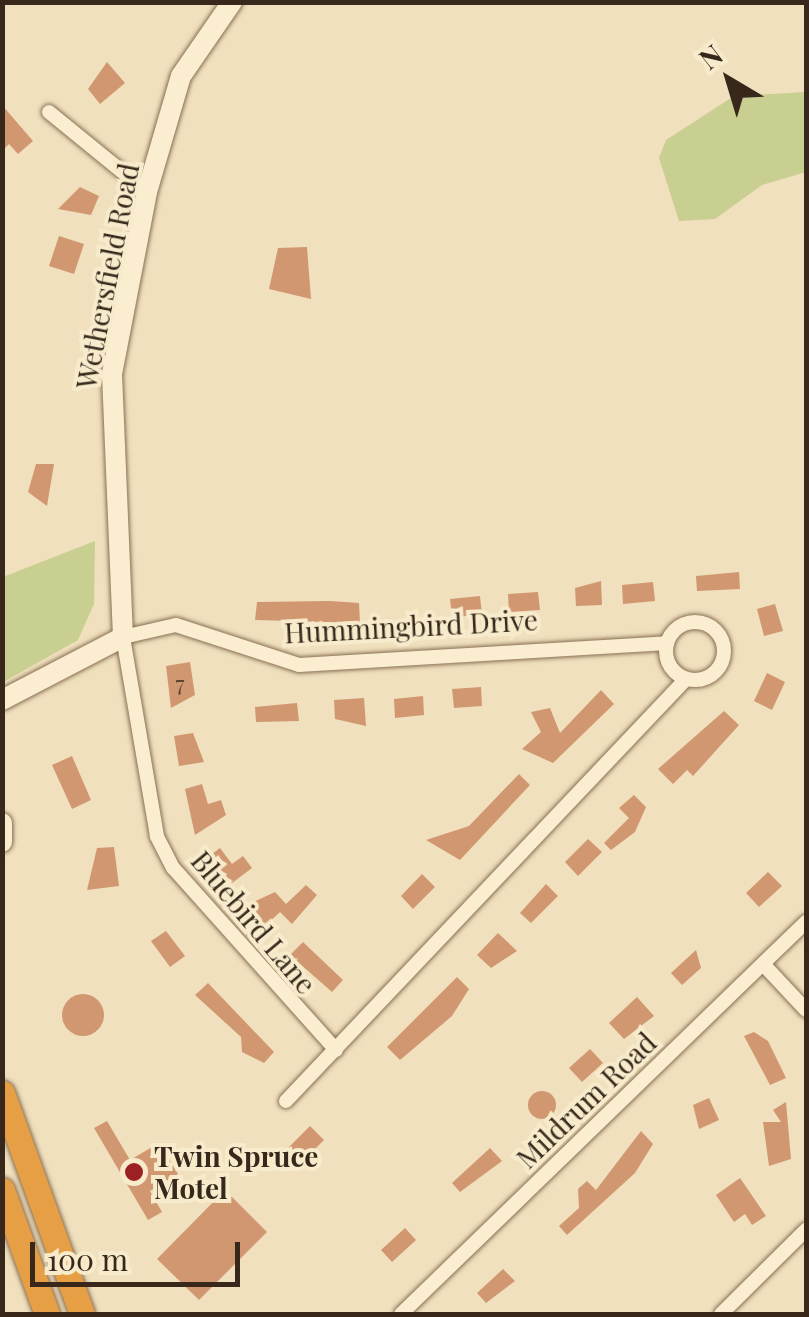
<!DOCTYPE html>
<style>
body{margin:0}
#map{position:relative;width:809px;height:1317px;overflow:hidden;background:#f0e0bd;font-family:"Playfair Display",serif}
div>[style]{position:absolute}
.green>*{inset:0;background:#c8cf90}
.building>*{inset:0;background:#d19770}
.round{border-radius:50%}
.roads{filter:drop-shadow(0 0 2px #897055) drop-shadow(0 0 2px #897055)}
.street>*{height:14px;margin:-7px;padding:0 7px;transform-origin:7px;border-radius:7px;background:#fbeed0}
.street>.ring{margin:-7px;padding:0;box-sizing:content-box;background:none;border:14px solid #fbeed0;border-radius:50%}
.secondary>*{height:20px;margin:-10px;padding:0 10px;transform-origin:10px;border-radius:10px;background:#fbeed0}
.highway>*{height:25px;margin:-12.5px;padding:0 12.5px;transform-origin:12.5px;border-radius:12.5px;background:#e79f46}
.dots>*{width:28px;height:28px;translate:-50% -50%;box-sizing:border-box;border:5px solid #f7ebcc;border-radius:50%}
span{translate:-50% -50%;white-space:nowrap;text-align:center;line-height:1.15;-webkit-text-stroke:8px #f7ebcc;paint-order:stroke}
.number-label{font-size:22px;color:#5e4430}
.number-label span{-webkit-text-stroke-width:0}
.street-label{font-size:28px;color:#37281b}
.poi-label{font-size:28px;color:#37281b;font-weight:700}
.left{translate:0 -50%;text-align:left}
.frame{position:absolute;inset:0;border:5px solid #37281b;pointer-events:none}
.north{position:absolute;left:679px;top:30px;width:100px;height:100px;-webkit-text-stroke:8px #f7ebcc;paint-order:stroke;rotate:322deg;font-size:28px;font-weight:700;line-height:40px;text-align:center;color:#37281b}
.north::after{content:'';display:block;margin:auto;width:35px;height:45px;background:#37281b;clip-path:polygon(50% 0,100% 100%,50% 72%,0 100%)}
.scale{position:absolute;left:30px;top:1242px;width:210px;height:45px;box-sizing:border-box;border:5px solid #37281b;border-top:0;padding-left:12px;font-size:30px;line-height:35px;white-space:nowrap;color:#37281b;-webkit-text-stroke:8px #f7ebcc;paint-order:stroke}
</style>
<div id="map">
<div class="green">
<i style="clip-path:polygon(806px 92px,806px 172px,762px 185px,715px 219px,679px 221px,659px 158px,666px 140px,734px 96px)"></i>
<i style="clip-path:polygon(95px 541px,94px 604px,78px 640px,3px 682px,3px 577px)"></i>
</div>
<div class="building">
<i style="clip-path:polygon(107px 62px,125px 83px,100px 104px,88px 89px)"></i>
<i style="clip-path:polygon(2px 105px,33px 141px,18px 154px,9px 144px,2px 151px)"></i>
<i style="clip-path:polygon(80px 187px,99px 196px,91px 215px,58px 209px)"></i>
<i style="clip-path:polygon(59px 236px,84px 244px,74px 274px,49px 266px)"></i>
<i style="clip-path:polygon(307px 247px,311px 299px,269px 289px,278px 248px)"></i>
<i style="clip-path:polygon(36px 464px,54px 464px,47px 506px,28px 492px)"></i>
<i style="clip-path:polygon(739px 572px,740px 589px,697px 591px,696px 576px)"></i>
<i style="clip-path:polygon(601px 581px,602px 605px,576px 606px,575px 588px)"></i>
<i style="clip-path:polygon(653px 582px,655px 601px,623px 604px,622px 585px)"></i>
<i style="clip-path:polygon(538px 592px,540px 610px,509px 612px,508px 594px)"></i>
<i style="clip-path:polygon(480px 596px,482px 615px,452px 617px,450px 599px)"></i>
<i style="clip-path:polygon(330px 601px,359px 603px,360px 623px,255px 620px,257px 602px)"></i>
<i style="clip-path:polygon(775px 604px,783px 631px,764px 636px,757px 609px)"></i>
<i style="clip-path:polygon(190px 662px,195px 695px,171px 708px,166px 666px)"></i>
<i style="clip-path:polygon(767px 673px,785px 682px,772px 710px,754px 701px)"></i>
<i style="clip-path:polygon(481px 687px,482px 706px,454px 708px,452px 689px)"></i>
<i style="clip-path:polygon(601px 690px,614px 704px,553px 763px,522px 749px,541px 732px,531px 712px,550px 708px,560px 733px)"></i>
<i style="clip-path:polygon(423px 696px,424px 715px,395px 718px,394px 699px)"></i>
<i style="clip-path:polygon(364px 698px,366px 726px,335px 719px,334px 700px)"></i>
<i style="clip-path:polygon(297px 703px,299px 721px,256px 722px,255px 707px)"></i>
<i style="clip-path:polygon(724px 711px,739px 725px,693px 776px,687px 770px,673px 784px,658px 769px)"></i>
<i style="clip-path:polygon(193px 733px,204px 762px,179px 766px,174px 736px)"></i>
<i style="clip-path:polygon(72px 756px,91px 800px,72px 809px,52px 765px)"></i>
<i style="clip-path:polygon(519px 774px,530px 785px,460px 860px,426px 840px,469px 826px)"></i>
<i style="clip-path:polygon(202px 784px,208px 804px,221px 800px,226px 815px,195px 835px,185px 789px)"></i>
<i style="clip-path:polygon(634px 795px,646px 807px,635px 832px,611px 850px,604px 843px,629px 818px,619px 808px)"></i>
<i style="clip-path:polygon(588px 839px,602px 852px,578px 876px,565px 862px)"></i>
<i style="clip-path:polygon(114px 847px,119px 886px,87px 890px,97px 848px)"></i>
<i style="clip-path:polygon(220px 848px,232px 864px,243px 856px,252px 868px,232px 883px,208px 857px)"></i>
<i style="clip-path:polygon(768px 872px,782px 886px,759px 907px,746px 893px)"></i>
<i style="clip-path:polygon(422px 874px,435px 887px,413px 909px,401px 896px)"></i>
<i style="clip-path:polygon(546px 884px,558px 896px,531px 923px,520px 913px)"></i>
<i style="clip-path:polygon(306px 885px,317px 895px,292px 924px,280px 912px,263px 928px,243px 907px,275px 892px,286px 904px)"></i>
<i style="clip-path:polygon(166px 931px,185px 956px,170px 967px,151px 941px)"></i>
<i style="clip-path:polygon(498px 933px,517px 951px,491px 968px,477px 955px)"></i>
<i style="clip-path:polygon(303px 942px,343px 980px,332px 992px,290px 955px)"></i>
<i style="clip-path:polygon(696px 950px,701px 968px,682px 985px,671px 973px)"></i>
<i style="clip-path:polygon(457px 977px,469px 989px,452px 1016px,400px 1060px,387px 1047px)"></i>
<i style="clip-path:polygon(208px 983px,274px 1052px,264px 1063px,242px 1052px,241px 1037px,195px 995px)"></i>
<i class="round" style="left:62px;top:994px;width:42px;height:42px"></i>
<i style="clip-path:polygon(637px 997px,654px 1016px,624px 1039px,609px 1023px)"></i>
<i style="clip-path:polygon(754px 1032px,768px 1041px,786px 1078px,770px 1085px,744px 1036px)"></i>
<i style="clip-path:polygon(590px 1049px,603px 1063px,582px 1082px,569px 1068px)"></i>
<i class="round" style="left:528px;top:1091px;width:28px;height:28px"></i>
<i style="clip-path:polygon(709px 1098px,719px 1120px,699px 1129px,693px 1105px)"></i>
<i style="clip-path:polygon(786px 1102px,791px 1159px,769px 1166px,763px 1122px,781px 1122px,773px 1110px)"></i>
<i style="clip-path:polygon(107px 1121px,130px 1160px,159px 1143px,178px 1174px,150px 1191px,162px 1212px,148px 1220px,94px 1128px)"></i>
<i style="clip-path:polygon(310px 1126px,324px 1140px,302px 1162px,288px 1148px)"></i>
<i style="clip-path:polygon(641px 1131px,653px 1144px,635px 1173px,567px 1235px,559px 1226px,579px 1208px,578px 1189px,587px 1181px,596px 1190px)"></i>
<i style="clip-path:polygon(490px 1148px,502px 1161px,460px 1192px,452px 1183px)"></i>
<i style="clip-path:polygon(740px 1178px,766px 1216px,752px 1225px,745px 1214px,734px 1222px,716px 1195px)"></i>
<i style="clip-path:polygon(225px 1190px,267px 1232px,199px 1300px,157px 1259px)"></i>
<i style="clip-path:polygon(405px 1228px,416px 1240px,392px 1262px,381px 1250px)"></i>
<i style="clip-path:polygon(503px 1269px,515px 1281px,486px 1303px,477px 1293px)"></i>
</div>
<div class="roads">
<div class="street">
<i style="left:49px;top:112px;width:127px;rotate:39.2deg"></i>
<i class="ring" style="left:666px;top:622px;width:44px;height:44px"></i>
<i style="left:763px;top:964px;width:63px;rotate:46.9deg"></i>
<i style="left:336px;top:1050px;width:244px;rotate:-131.8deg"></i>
<i style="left:173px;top:868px;width:36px;rotate:-117deg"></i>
<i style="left:157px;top:836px;width:202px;rotate:-99.7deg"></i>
<i style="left:123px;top:637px;width:54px;rotate:-12.8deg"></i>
<i style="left:176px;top:625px;width:129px;rotate:18deg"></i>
<i style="left:299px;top:665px;width:369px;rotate:-3.4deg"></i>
<i style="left:286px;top:1101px;width:581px;rotate:-46.53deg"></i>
<i style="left:401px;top:1314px;width:564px;rotate:-44.07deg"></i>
<i style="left:721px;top:1314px;width:120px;rotate:-44.7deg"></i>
</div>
<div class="secondary">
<i style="left:2px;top:700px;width:136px;rotate:-27.5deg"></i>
<i style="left:123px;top:637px;width:263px;rotate:-92.4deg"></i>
<i style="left:112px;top:374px;width:185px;rotate:-79.1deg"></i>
<i style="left:147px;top:192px;width:121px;rotate:-73.7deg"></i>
<i style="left:181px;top:76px;width:90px;rotate:-55.4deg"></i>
<i style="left:2px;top:823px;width:19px;rotate:90deg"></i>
</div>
<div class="highway">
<i style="left:2px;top:1093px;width:235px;rotate:70.1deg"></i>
<i style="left:2px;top:1190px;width:132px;rotate:70.1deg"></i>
</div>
</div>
<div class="dots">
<i style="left:134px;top:1172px;background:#9c2123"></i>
</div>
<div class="number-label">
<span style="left:180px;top:684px">7</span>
</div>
<div class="street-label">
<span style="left:107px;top:276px;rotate:-79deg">Wethersfield Road</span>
<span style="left:411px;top:626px;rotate:-3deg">Hummingbird Drive</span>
<span style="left:254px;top:922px;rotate:50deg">Bluebird Lane</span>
<span style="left:586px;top:1100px;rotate:-44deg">Mildrum Road</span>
</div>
<div class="poi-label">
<span class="left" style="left:154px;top:1172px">Twin Spruce<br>Motel</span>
</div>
<div class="frame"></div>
<div class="north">N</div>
<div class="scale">100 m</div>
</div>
